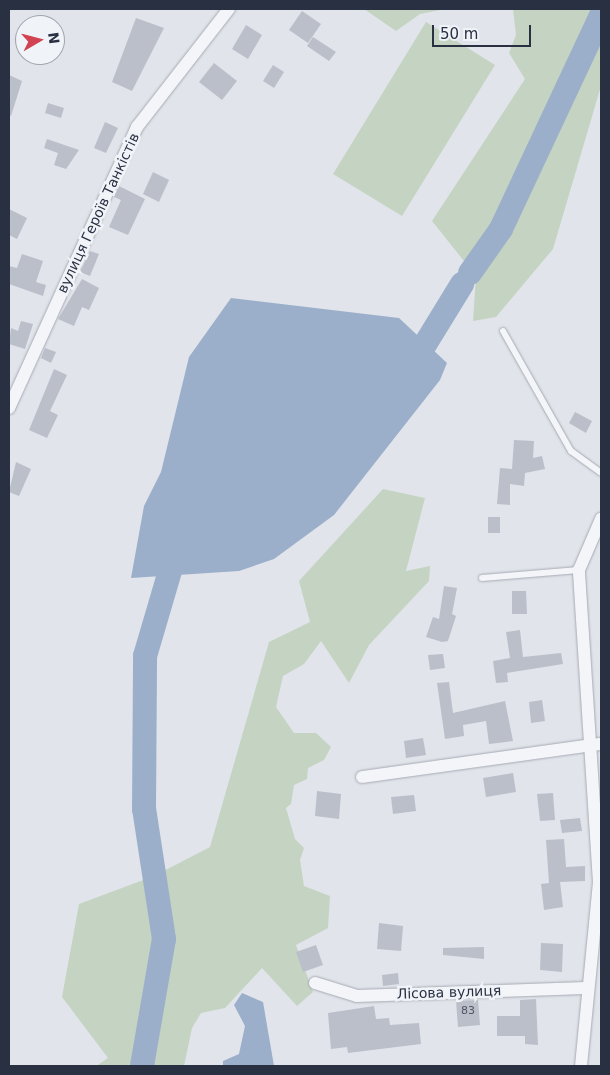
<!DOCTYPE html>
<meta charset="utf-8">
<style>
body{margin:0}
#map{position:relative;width:610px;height:1075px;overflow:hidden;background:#e1e4ea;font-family:"DejaVu Sans",sans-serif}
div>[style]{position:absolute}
.green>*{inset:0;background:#c5d4c2}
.water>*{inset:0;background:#9bafca}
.river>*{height:24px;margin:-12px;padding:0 12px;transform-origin:12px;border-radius:12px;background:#9bafca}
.building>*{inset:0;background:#bbbfca}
.roads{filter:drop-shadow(0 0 1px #a6aab4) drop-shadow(0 0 1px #a6aab4)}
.lane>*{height:6px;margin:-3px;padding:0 3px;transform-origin:3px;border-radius:3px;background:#f4f5f8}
.street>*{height:12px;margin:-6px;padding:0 6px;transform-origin:6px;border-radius:6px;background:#f4f5f8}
span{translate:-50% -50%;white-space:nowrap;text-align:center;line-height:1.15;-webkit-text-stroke:5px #f0f3f7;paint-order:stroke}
.number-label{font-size:11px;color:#4e5464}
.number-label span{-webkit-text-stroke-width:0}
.street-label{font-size:14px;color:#293042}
.frame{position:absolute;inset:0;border:10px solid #293042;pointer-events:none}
.north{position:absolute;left:15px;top:15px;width:50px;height:50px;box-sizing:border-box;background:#f0f3f7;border:1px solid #a0a5af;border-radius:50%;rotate:82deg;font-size:14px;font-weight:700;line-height:20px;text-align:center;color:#293042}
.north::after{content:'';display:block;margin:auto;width:18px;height:22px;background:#d14350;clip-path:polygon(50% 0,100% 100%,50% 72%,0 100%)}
.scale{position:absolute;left:432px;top:25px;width:99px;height:22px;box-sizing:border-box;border:2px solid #293042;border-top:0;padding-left:6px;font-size:15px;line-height:18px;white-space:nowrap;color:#293042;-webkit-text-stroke:4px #f0f3f7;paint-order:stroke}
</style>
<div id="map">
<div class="green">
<i style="clip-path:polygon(364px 9px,445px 9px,420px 14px,396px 31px)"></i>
<i style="clip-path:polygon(513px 9px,601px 9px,601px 86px,553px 249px,496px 317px,473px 321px,476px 276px,432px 221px,525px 79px,509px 53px,516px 35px)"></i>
<i style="clip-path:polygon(426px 22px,495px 65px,402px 216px,333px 174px)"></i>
<i style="clip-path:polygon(383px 489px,425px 498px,406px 571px,430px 566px,429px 581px,369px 645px,349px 683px,321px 641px,304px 664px,283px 676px,276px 707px,294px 733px,316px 733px,331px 747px,324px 760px,308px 768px,307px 779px,294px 785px,291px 804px,286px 808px,295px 839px,304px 848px,300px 860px,304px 886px,330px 896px,328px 928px,296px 945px,313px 992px,297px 1006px,262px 968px,225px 1008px,201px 1013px,192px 1028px,184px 1066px,96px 1066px,108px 1058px,62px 997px,79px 904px,154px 876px,210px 847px,269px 642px,310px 622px,299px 581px)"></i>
</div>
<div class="water">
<i style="clip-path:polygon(231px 298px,399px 318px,447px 363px,440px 380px,334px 515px,274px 559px,239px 571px,131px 578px,144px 506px,161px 472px,189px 357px)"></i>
<i style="clip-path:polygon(242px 993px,263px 1002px,274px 1066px,223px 1066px,223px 1061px,239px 1054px,245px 1026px,234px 1005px)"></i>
</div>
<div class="river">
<i style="left:470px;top:273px;width:54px;rotate:-54.8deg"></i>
<i style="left:501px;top:229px;width:235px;rotate:-64.9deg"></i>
<i style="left:399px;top:355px;width:22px;rotate:-10deg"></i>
<i style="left:421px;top:351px;width:79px;rotate:-58.5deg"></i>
<i style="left:142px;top:1066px;width:129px;rotate:-80.2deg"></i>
<i style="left:164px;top:939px;width:132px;rotate:-98.7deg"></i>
<i style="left:144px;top:809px;width:153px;rotate:-89.6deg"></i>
<i style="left:145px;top:656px;width:114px;rotate:-73.6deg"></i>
</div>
<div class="building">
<i style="clip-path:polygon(302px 11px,321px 24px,308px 43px,289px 30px)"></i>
<i style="clip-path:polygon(136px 18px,164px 28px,132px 91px,112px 82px)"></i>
<i style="clip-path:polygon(246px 25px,262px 35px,248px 59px,232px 49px)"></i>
<i style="clip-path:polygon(313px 37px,336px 52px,329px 61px,307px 46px)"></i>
<i style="clip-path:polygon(214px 63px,237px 81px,222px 100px,199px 82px)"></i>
<i style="clip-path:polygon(273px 65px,284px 72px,274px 88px,263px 81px)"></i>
<i style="clip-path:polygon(9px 75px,22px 81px,11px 116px,9px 115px)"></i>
<i style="clip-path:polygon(48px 103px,64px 108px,61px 118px,45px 113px)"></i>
<i style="clip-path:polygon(105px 122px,118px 128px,106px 153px,94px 148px)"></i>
<i style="clip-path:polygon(47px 139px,79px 150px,66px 169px,54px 165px,58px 153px,44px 148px)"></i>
<i style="clip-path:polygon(153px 172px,169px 180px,159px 202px,143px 194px)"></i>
<i style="clip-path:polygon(119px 186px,145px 199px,128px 235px,109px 227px,121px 200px,114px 197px)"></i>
<i style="clip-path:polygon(9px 209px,27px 218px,17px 239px,9px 235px)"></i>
<i style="clip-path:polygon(90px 251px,99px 254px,90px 276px,80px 272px)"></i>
<i style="clip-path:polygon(22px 254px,43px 261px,36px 282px,46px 285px,43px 296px,9px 284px,9px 266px,17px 268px)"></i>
<i style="clip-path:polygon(82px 279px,99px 288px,89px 310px,82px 307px,74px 326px,58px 319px)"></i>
<i style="clip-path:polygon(21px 321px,33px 324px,25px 349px,9px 344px,11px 328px,18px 331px)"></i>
<i style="clip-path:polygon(45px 348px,56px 352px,51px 363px,41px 358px)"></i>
<i style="clip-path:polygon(54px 369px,67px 375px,50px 411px,58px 415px,47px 438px,29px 430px)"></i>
<i style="clip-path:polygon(575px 412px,592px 421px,586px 433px,569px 423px)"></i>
<i style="clip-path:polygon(514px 440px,534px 441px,533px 458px,542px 456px,545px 469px,525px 473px,524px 486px,510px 484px,510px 505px,497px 504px,500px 468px,512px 469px)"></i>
<i style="clip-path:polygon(16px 462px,31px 469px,19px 496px,9px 492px)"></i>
<i style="clip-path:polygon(488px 517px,500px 517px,500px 533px,488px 533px)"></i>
<i style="clip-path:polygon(444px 586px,457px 588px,452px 614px,456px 616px,448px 641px,442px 642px,426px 637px,433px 617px,439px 619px)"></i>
<i style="clip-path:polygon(512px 591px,526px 591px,527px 614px,512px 614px)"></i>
<i style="clip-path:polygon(520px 630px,523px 657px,561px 653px,563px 664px,507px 673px,508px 682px,496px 683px,493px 661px,510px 658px,506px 632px)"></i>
<i style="clip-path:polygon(443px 654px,445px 668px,430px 670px,428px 655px)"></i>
<i style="clip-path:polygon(449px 682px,453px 713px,505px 701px,513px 741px,489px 744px,486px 721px,463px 725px,464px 736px,445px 739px,437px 683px)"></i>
<i style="clip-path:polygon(542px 700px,545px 721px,531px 723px,529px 702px)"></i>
<i style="clip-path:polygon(423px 738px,426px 755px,406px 758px,404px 741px)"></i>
<i style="clip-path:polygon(513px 773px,516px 792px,486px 797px,483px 778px)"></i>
<i style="clip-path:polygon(317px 791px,341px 794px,339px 819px,315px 816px)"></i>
<i style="clip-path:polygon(553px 793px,555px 820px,540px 821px,537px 794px)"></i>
<i style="clip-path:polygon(414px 795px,416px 811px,393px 814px,391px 797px)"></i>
<i style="clip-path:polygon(580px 818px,582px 831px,562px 833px,560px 820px)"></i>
<i style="clip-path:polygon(564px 839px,566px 867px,585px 866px,585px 881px,560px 882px,563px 907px,544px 910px,541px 884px,549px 883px,546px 840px)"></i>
<i style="clip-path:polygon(379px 923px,403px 926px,401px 951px,377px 949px)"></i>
<i style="clip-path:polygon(541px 943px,563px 944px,562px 972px,540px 970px)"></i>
<i style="clip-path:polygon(316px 945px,323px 965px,303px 972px,296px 952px)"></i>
<i style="clip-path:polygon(484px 947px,484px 959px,443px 955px,443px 948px)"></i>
<i style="clip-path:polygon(398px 973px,399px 984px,383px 986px,382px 975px)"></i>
<i style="clip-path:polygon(536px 999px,538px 1045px,525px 1044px,525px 1036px,497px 1036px,497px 1016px,520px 1016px,520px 1000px)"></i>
<i style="clip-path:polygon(478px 1000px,480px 1025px,458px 1027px,456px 1001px)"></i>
<i style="clip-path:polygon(374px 1006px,376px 1019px,389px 1018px,390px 1025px,419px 1023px,421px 1044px,348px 1053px,347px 1047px,331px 1049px,328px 1013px)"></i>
</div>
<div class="roads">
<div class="lane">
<i style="left:503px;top:331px;width:138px;rotate:60.5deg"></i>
<i style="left:571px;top:451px;width:37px;rotate:36deg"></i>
<i style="left:482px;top:578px;width:97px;rotate:-4.7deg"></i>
</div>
<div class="street">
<i style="left:9px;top:408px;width:309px;rotate:-65.5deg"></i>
<i style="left:137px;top:127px;width:150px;rotate:-52.1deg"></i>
<i style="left:362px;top:777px;width:241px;rotate:-7.9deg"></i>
<i style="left:315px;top:983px;width:44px;rotate:17.2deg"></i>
<i style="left:357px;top:996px;width:228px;rotate:-2deg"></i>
<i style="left:581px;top:1066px;width:185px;rotate:-84.4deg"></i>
<i style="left:599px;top:882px;width:313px;rotate:-93.7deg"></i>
<i style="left:579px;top:570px;width:56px;rotate:-66.7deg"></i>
</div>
</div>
<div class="number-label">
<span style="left:468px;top:1011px">83</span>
</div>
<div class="street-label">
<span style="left:98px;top:213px;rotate:-65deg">вулиця Героїв Танкістів</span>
<span style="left:449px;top:992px;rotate:-2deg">Лісова вулиця</span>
</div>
<div class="frame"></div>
<div class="north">N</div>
<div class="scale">50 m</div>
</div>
